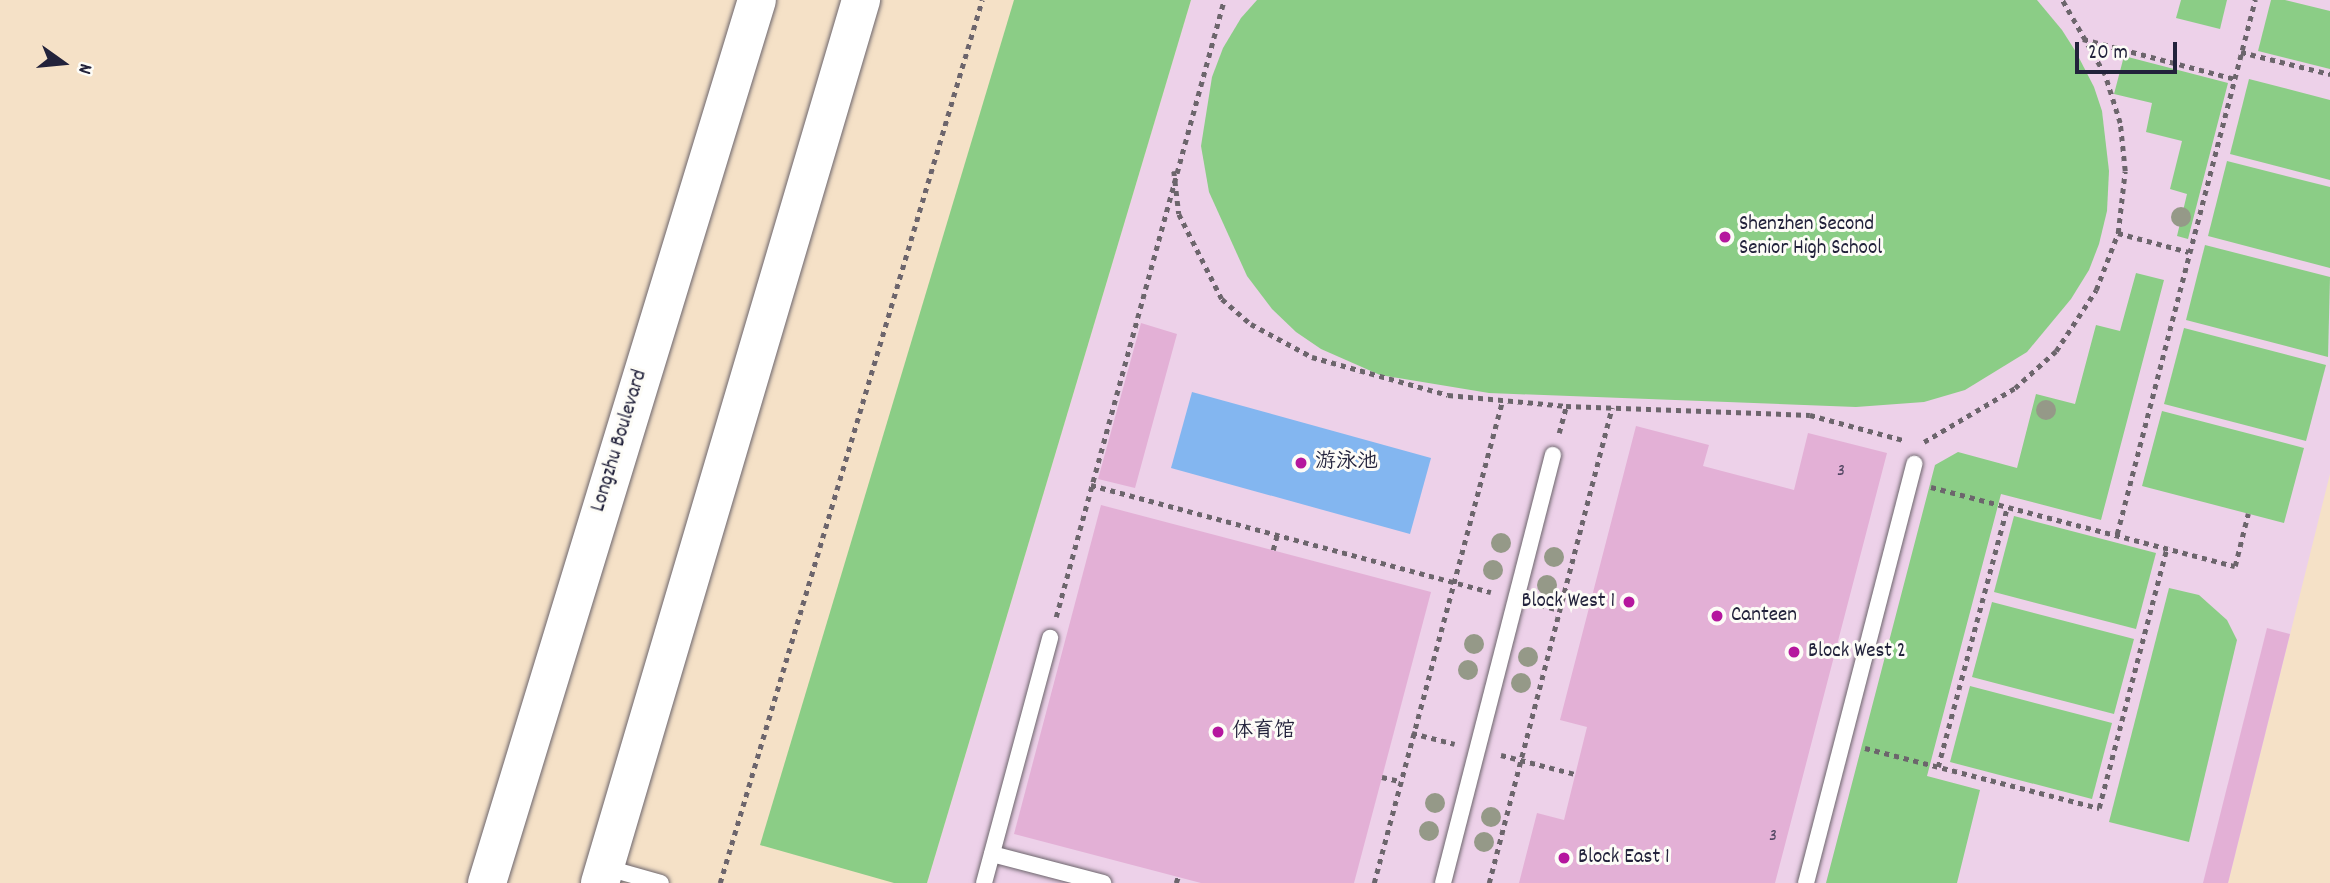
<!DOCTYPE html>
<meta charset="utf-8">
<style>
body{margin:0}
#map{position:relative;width:2330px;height:883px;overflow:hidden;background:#f5e1c7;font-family:Dekko,"LXGW WenKai TC",sans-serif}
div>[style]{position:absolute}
.built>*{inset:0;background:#edd1e9}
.green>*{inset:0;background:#8bcd86}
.water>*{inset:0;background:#83b6f0}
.building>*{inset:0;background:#e3b0d6}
.path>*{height:4.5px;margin-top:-2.25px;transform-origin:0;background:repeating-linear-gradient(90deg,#6c656c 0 5px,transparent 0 10px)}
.roads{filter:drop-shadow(0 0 2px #6c656c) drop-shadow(0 0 2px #6c656c)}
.service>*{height:16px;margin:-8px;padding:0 8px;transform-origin:8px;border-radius:8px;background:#fff}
.primary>*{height:38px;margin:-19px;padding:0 19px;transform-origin:19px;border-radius:19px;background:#fff}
.trees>*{width:20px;height:20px;margin:-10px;border-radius:50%;background:#959988}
.dots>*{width:19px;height:19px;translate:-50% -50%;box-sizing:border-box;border:4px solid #fdfcf7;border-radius:50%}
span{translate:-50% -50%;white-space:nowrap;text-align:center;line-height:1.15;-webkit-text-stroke:6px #fdfcf7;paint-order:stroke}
.number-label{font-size:18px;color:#524662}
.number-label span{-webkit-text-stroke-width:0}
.poi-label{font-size:21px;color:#22223b}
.left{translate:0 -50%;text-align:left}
.right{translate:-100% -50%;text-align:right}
.street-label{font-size:21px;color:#22223b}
.north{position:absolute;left:28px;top:28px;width:70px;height:70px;-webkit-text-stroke:5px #fdfcf7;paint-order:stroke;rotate:105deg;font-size:19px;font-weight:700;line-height:28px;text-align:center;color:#22223b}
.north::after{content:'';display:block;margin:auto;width:24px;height:32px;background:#22223b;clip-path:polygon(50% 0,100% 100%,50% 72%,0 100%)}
.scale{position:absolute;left:2075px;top:42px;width:102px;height:32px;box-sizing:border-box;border:4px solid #22223b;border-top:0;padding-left:9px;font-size:21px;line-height:24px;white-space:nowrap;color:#22223b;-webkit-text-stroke:5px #fdfcf7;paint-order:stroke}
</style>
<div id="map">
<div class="built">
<i style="clip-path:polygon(1191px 0,2330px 0,2330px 474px,2228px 883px,927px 883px)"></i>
</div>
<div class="green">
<i style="clip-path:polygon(1014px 0,1191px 0,927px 883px,894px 883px,760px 845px)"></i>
<i style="clip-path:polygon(1257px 0,2037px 0,2062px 30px,2076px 52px,2094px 87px,2102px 111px,2109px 171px,2107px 211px,2099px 244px,2089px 270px,2071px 299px,2027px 352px,1965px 390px,1924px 402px,1856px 407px,1489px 393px,1380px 375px,1321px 349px,1296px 332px,1272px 309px,1247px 276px,1209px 192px,1201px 146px,1212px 77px,1223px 48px,1241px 18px)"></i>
<i style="clip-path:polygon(2181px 0,2227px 0,2220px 29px,2176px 18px)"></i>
<i style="clip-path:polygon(2271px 0,2285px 0,2330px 11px,2330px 69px,2258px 51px)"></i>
<i style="clip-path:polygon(2124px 56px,2228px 83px,2188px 239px,2177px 236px,2187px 194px,2170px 189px,2182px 141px,2146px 132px,2152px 103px,2114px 94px)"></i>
<i style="clip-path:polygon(2249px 79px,2330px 100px,2330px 180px,2230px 154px)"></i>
<i style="clip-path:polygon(2227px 161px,2330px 187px,2330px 268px,2208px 236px)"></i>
<i style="clip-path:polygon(2205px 245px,2330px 277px,2328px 357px,2186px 320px)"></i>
<i style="clip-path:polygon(2136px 273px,2164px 280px,2101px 520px,2001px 494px,1927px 776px,1980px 790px,1957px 883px,1826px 883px,1935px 465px,1958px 452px,2017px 468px,2036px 394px,2075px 404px,2096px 325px,2120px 331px)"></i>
<i style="clip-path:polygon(2184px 328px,2326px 365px,2306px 441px,2164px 404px)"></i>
<i style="clip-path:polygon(2162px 411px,2304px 448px,2284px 523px,2142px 486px)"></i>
<i style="clip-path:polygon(2014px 516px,2156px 553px,2136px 629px,1994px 592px)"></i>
<i style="clip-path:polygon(2169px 588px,2199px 595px,2227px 620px,2237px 640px,2189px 842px,2109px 822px)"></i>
<i style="clip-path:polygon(1992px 602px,2134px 639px,2114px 714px,1972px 677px)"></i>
<i style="clip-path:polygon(1970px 686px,2112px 723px,2092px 799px,1950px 762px)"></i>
</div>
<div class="water">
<i style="clip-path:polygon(1192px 392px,1431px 458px,1410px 534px,1171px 468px)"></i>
</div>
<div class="building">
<i style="clip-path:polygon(1141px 323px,1177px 334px,1135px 488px,1098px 479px)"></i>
<i style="clip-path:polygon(1636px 426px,1709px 445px,1703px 466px,1794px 490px,1808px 433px,1887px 453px,1775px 883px,1519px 883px,1537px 813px,1564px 820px,1587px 727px,1560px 720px)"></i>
<i style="clip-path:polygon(1101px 505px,1431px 592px,1354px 883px,1201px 883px,1014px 834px)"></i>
<i style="clip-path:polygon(2267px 628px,2290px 634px,2228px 883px,2203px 883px)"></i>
</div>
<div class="path">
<i style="left:2083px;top:39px;width:157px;rotate:14.7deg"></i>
<i style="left:2241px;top:52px;width:92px;rotate:13.9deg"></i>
<i style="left:1174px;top:171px;width:43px;rotate:83.4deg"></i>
<i style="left:1179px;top:214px;width:95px;rotate:63.2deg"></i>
<i style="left:1222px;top:299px;width:38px;rotate:41deg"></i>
<i style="left:1251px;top:324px;width:69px;rotate:28.4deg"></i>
<i style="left:1312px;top:357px;width:141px;rotate:15.6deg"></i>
<i style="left:1448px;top:395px;width:119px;rotate:5.3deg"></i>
<i style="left:1566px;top:406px;width:244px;rotate:2.1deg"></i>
<i style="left:1810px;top:415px;width:96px;rotate:15deg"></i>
<i style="left:2118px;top:233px;width:73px;rotate:15deg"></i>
<i style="left:1559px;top:433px;width:28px;rotate:-75deg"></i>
<i style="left:1924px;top:442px;width:106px;rotate:-30.7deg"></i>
<i style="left:2015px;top:388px;width:55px;rotate:-42.1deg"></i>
<i style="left:2056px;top:351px;width:73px;rotate:-56.7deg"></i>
<i style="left:2096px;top:290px;width:61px;rotate:-68.9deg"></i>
<i style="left:2118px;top:233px;width:62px;rotate:-83.6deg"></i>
<i style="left:2125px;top:171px;width:48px;rotate:-95.9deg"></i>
<i style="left:2120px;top:123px;width:50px;rotate:-107.4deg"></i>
<i style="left:2105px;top:75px;width:86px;rotate:-119.8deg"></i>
<i style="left:1091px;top:485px;width:414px;rotate:15deg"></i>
<i style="left:1931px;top:487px;width:314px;rotate:14.6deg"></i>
<i style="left:2235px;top:566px;width:54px;rotate:-76deg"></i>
<i style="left:2117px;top:534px;width:552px;rotate:-75.51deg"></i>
<i style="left:1273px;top:550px;width:16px;rotate:-75deg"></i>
<i style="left:1540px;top:605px;width:21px;rotate:14deg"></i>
<i style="left:1056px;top:617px;width:639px;rotate:-74.77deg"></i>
<i style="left:1412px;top:733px;width:44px;rotate:14.3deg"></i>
<i style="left:1865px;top:748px;width:242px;rotate:14.4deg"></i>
<i style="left:2099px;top:808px;width:270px;rotate:-75.4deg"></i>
<i style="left:1501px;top:755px;width:76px;rotate:14.4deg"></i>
<i style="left:1938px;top:767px;width:269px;rotate:-75.1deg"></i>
<i style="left:1382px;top:777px;width:18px;rotate:13deg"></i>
<i style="left:720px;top:883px;width:921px;rotate:-73.47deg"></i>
<i style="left:1176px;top:883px;width:6px;rotate:-72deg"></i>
<i style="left:1374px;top:883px;width:498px;rotate:-75.1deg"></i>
<i style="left:1489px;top:883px;width:491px;rotate:-75.5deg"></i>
</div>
<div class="roads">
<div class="service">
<i style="left:992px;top:854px;width:115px;rotate:14.6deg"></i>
<i style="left:604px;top:867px;width:59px;rotate:15.7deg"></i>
<i style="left:984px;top:883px;width:254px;rotate:-74.9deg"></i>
<i style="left:1443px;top:883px;width:442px;rotate:-75.6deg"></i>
<i style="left:1806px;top:883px;width:433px;rotate:-75.5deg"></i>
</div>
<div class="primary">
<i style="left:487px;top:883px;width:923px;rotate:-73deg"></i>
<i style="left:600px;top:883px;width:921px;rotate:-73.53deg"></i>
</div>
</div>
<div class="trees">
<i style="left:2181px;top:217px"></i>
<i style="left:2046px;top:410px"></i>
<i style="left:1501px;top:543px"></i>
<i style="left:1554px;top:557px"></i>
<i style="left:1493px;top:570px"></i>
<i style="left:1547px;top:585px"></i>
<i style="left:1474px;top:644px"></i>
<i style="left:1528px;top:657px"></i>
<i style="left:1468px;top:670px"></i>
<i style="left:1521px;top:683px"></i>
<i style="left:1435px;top:803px"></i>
<i style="left:1491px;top:817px"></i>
<i style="left:1429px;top:831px"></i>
<i style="left:1484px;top:842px"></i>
</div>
<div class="dots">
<i style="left:1725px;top:237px;background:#b5179e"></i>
<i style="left:1301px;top:463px;background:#b5179e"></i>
<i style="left:1629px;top:602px;background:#b5179e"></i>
<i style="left:1717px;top:616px;background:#b5179e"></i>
<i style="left:1794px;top:652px;background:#b5179e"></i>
<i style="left:1218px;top:732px;background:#b5179e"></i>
<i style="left:1564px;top:858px;background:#b5179e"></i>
</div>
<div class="number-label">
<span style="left:1841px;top:472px">3</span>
<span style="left:1773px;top:837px">3</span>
</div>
<div class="poi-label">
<span class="left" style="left:1739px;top:237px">Shenzhen Second<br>Senior High School</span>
<span class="left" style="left:1315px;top:463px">游泳池</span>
<span class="right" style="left:1615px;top:602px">Block West 1</span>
<span class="left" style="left:1731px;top:616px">Canteen</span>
<span class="left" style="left:1808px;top:652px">Block West 2</span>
<span class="left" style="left:1232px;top:732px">体育馆</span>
<span class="left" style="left:1578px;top:858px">Block East 1</span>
</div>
<div class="street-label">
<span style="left:620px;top:441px;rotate:-73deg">Longzhu Boulevard</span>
</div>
<div class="north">N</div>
<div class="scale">20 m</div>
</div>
